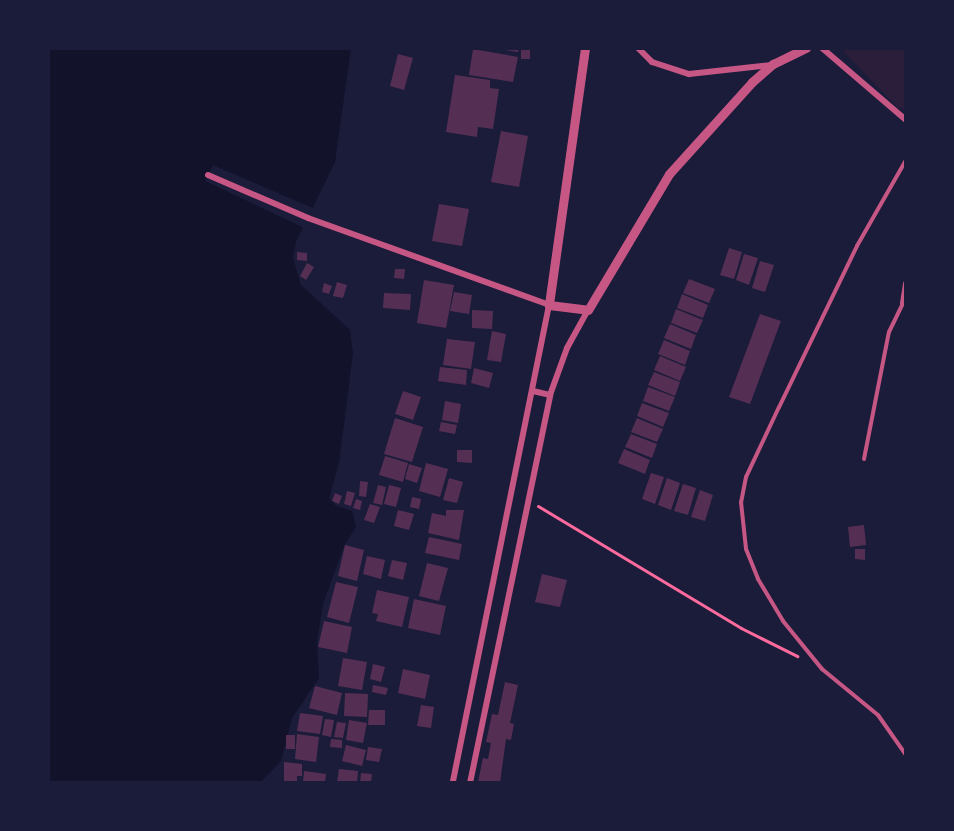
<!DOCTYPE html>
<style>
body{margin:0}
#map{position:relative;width:954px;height:831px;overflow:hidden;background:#1b1b3a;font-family:Arial,sans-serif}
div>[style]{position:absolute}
.green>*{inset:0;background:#2a1e3b}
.water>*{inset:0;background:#12122b}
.pier>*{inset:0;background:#1b1b3a}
.building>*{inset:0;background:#542f53}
.path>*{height:3px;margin:-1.5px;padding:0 1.5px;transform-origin:1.5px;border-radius:1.5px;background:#ff6b9d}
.service>*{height:4px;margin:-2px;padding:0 2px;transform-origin:2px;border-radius:2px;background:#c65784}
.minor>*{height:6px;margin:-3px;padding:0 3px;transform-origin:3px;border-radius:3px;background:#c65784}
.tertiary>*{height:9px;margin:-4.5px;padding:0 4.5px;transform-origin:4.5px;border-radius:4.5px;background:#c65784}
span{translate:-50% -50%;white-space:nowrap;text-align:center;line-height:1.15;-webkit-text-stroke:6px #1b1b3a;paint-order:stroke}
.frame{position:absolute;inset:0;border:50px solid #1b1b3a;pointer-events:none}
</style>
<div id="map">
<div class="green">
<i style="clip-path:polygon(846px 48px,906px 48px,906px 109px,898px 108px,844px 52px)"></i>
</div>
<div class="water">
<i style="clip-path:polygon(48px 48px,351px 48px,335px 162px,296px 242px,293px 258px,301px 285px,350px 330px,353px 353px,339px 463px,329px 498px,336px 506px,352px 511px,356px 527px,344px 546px,323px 604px,317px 642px,319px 678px,292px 718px,281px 761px,260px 783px,48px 783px)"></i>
</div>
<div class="pier">
<i style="clip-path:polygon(213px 165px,313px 208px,304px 228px,205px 181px)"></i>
</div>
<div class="building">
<i style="clip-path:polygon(491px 48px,519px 48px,518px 52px)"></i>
<i style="clip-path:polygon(521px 48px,530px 48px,530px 59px,521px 59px)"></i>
<i style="clip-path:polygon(473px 49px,518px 57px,513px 82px,469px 75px)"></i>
<i style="clip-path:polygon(398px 54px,413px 58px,404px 90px,390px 86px)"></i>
<i style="clip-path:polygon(455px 75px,490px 80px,490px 88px,499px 89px,493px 129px,478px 127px,477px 137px,446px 132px)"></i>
<i style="clip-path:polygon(501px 131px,528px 136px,519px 187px,491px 182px)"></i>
<i style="clip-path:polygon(439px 204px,469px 209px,462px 246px,432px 241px)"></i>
<i style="clip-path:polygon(729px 248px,742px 252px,734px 279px,720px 275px)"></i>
<i style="clip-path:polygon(297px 252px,307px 253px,307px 261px,297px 260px)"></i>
<i style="clip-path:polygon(744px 254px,758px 258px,749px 285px,736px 280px)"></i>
<i style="clip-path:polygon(760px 261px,774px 265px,765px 292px,752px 288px)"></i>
<i style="clip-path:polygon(307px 263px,314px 267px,306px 280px,300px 276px)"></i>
<i style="clip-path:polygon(395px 269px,405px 269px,404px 279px,394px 278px)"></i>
<i style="clip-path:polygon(689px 279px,715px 289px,709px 303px,683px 293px)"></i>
<i style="clip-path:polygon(424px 280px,454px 285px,446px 328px,417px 323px)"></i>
<i style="clip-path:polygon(337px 282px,347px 285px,343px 298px,333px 296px)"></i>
<i style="clip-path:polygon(324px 283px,332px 286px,329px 294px,322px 292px)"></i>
<i style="clip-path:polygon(454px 292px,472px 295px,469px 314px,450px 311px)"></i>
<i style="clip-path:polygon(384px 293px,411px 294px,410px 310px,383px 308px)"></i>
<i style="clip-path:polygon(682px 294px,708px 305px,703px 318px,677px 308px)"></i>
<i style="clip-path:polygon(676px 309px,703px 320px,697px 333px,671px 323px)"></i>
<i style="clip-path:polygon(472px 310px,493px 311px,492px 329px,472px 328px)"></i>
<i style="clip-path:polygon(760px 314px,781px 321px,750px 404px,729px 397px)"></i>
<i style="clip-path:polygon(670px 324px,696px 335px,691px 349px,664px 338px)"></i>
<i style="clip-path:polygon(492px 331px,506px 334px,501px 362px,487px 360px)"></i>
<i style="clip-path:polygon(447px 339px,475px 342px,471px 369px,443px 365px)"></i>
<i style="clip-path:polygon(664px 340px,690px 351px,685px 365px,658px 354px)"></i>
<i style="clip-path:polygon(660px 356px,686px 367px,680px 381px,654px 370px)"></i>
<i style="clip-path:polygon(440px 367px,467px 370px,466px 385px,438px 381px)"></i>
<i style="clip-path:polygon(474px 368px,493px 373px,489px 388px,471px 383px)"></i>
<i style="clip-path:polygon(654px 372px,680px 382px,675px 396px,648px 385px)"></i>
<i style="clip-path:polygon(648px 387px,675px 397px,669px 411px,643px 401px)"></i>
<i style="clip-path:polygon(403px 391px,421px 397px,413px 420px,395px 414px)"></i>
<i style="clip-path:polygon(445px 401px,461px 404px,458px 423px,442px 420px)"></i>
<i style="clip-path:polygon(642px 403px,669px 413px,663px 427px,637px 416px)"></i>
<i style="clip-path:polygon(395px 418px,423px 427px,412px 462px,384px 454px)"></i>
<i style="clip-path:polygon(637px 418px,663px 429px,657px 442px,631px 432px)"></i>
<i style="clip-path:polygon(441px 422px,457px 425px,455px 434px,439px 431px)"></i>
<i style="clip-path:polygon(631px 434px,657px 444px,652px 458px,625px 447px)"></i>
<i style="clip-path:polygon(624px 449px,650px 460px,645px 474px,618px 463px)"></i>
<i style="clip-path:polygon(457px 450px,472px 450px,472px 463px,457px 462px)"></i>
<i style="clip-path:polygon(385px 456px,408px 463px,403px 482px,379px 475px)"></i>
<i style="clip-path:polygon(426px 463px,448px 469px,440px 497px,419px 491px)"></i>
<i style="clip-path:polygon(409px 464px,422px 468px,417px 483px,405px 479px)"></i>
<i style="clip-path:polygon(651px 473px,664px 477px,655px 504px,642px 499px)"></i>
<i style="clip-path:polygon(449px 478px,463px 482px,457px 503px,443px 500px)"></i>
<i style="clip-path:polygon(667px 478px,680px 483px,671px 510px,658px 505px)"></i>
<i style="clip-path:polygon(360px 481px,368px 482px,366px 497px,359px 496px)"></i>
<i style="clip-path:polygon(683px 484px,696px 488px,688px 515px,674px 511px)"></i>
<i style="clip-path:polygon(378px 485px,386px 487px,382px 505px,373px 503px)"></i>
<i style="clip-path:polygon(389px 485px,401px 488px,396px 507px,384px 504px)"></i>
<i style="clip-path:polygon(700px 490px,713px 495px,705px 521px,691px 517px)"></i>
<i style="clip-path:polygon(347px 491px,355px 493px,351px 506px,344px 504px)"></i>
<i style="clip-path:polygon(335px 493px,342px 496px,339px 504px,332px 501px)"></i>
<i style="clip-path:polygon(412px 497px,421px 499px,419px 509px,410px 507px)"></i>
<i style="clip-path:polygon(356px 499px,362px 501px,360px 510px,353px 508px)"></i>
<i style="clip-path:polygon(370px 504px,380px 507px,374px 523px,364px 520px)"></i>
<i style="clip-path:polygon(398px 510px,414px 514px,409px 530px,394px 526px)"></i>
<i style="clip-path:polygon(446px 510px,464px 510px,459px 540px,428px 533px,432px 513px,446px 516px)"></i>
<i style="clip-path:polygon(864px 525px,866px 545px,850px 547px,848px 527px)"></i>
<i style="clip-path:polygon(429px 537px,462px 544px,459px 560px,425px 553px)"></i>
<i style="clip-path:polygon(345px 545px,364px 550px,357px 581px,338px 576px)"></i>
<i style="clip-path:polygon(855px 549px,865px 549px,865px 560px,855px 559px)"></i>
<i style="clip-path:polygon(367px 556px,385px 560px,381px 579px,363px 574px)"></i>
<i style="clip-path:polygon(392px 560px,407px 563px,403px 580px,388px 576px)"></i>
<i style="clip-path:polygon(427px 563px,448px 568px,439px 601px,419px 596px)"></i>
<i style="clip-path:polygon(542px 574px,567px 580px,560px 607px,535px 602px)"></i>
<i style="clip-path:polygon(336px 582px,358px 587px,349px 623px,327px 617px)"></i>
<i style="clip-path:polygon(377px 590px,409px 597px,402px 627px,376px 621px,378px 614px,372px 613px)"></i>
<i style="clip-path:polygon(414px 599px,446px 606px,440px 635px,408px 628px)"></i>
<i style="clip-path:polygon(324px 621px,352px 627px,347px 653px,318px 647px)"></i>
<i style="clip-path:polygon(343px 658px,367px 662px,362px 690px,338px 686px)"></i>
<i style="clip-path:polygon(373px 664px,385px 667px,381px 682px,370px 679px)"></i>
<i style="clip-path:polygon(403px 669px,430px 675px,425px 699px,398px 693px)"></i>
<i style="clip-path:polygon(505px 682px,518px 685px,510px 723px,514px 724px,511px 740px,506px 739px,500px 783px,478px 782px,483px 758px,488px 759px,491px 743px,486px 742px,492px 714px,498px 715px)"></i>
<i style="clip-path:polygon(373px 685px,388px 688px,386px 695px,372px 692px)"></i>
<i style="clip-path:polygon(315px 686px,342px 693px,337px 715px,309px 708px)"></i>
<i style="clip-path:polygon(345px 693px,368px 694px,367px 717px,344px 716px)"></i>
<i style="clip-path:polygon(421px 705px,434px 707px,431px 728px,417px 726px)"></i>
<i style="clip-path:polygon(369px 710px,385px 710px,385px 725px,368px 725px)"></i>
<i style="clip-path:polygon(300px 713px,323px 716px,320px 734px,297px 731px)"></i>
<i style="clip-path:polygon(325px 719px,334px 720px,331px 737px,322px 735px)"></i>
<i style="clip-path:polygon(349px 720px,367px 723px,363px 743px,346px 740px)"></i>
<i style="clip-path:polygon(337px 722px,346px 723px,343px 738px,334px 737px)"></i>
<i style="clip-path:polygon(297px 734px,319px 737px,316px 762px,295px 759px)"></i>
<i style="clip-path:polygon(286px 735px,295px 735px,295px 749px,286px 749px)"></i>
<i style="clip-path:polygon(331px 739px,342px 740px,342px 748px,330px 747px)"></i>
<i style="clip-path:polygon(346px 745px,366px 750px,362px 766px,342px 761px)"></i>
<i style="clip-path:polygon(368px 747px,382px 749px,379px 762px,366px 760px)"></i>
<i style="clip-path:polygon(284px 762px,302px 764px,302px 776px,297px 776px,297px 782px,284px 781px)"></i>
<i style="clip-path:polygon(339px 769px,358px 771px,357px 783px,337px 783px)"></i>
<i style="clip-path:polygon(304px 771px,326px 774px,325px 783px,303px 783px)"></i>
<i style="clip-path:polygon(361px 773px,372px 774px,371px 783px,360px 783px)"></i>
</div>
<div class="path">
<i style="left:538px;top:506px;width:237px;rotate:31deg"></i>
<i style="left:741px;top:628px;width:63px;rotate:26.6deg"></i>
</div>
<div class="service">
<i style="left:906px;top:160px;width:99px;rotate:119.7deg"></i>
<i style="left:857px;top:246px;width:179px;rotate:115.8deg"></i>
<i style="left:779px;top:407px;width:77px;rotate:115.2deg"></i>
<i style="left:746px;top:477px;width:25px;rotate:101deg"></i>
<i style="left:741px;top:502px;width:47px;rotate:83.9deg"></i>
<i style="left:746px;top:549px;width:32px;rotate:68deg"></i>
<i style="left:758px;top:579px;width:49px;rotate:59.2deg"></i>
<i style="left:783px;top:621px;width:62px;rotate:50.9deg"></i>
<i style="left:822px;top:669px;width:72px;rotate:39.4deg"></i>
<i style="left:878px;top:715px;width:49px;rotate:55deg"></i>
<i style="left:864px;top:459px;width:129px;rotate:-78.9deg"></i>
<i style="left:889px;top:332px;width:32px;rotate:-64deg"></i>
</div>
<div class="minor">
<i style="left:638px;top:48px;width:20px;rotate:45deg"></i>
<i style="left:652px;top:62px;width:39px;rotate:18deg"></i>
<i style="left:689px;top:74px;width:81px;rotate:-6.3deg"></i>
<i style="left:822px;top:48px;width:111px;rotate:40.6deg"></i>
<i style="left:208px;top:175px;width:109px;rotate:23.3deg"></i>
<i style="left:308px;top:218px;width:256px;rotate:19.8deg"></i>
<i style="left:549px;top:305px;width:488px;rotate:101.4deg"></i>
<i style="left:903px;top:303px;width:20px;rotate:-81deg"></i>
<i style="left:533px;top:391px;width:17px;rotate:13deg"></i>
<i style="left:470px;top:783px;width:396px;rotate:-78.3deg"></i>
<i style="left:550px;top:395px;width:50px;rotate:-70.1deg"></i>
<i style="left:567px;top:348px;width:43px;rotate:-61.1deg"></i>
</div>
<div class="tertiary">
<i style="left:585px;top:48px;width:260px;rotate:98deg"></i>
<i style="left:549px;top:305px;width:39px;rotate:7deg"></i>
<i style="left:588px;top:310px;width:158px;rotate:-59.2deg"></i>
<i style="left:669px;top:174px;width:124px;rotate:-47.9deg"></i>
<i style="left:752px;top:82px;width:28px;rotate:-41deg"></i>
<i style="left:773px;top:64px;width:37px;rotate:-26deg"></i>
</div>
<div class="frame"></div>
</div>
